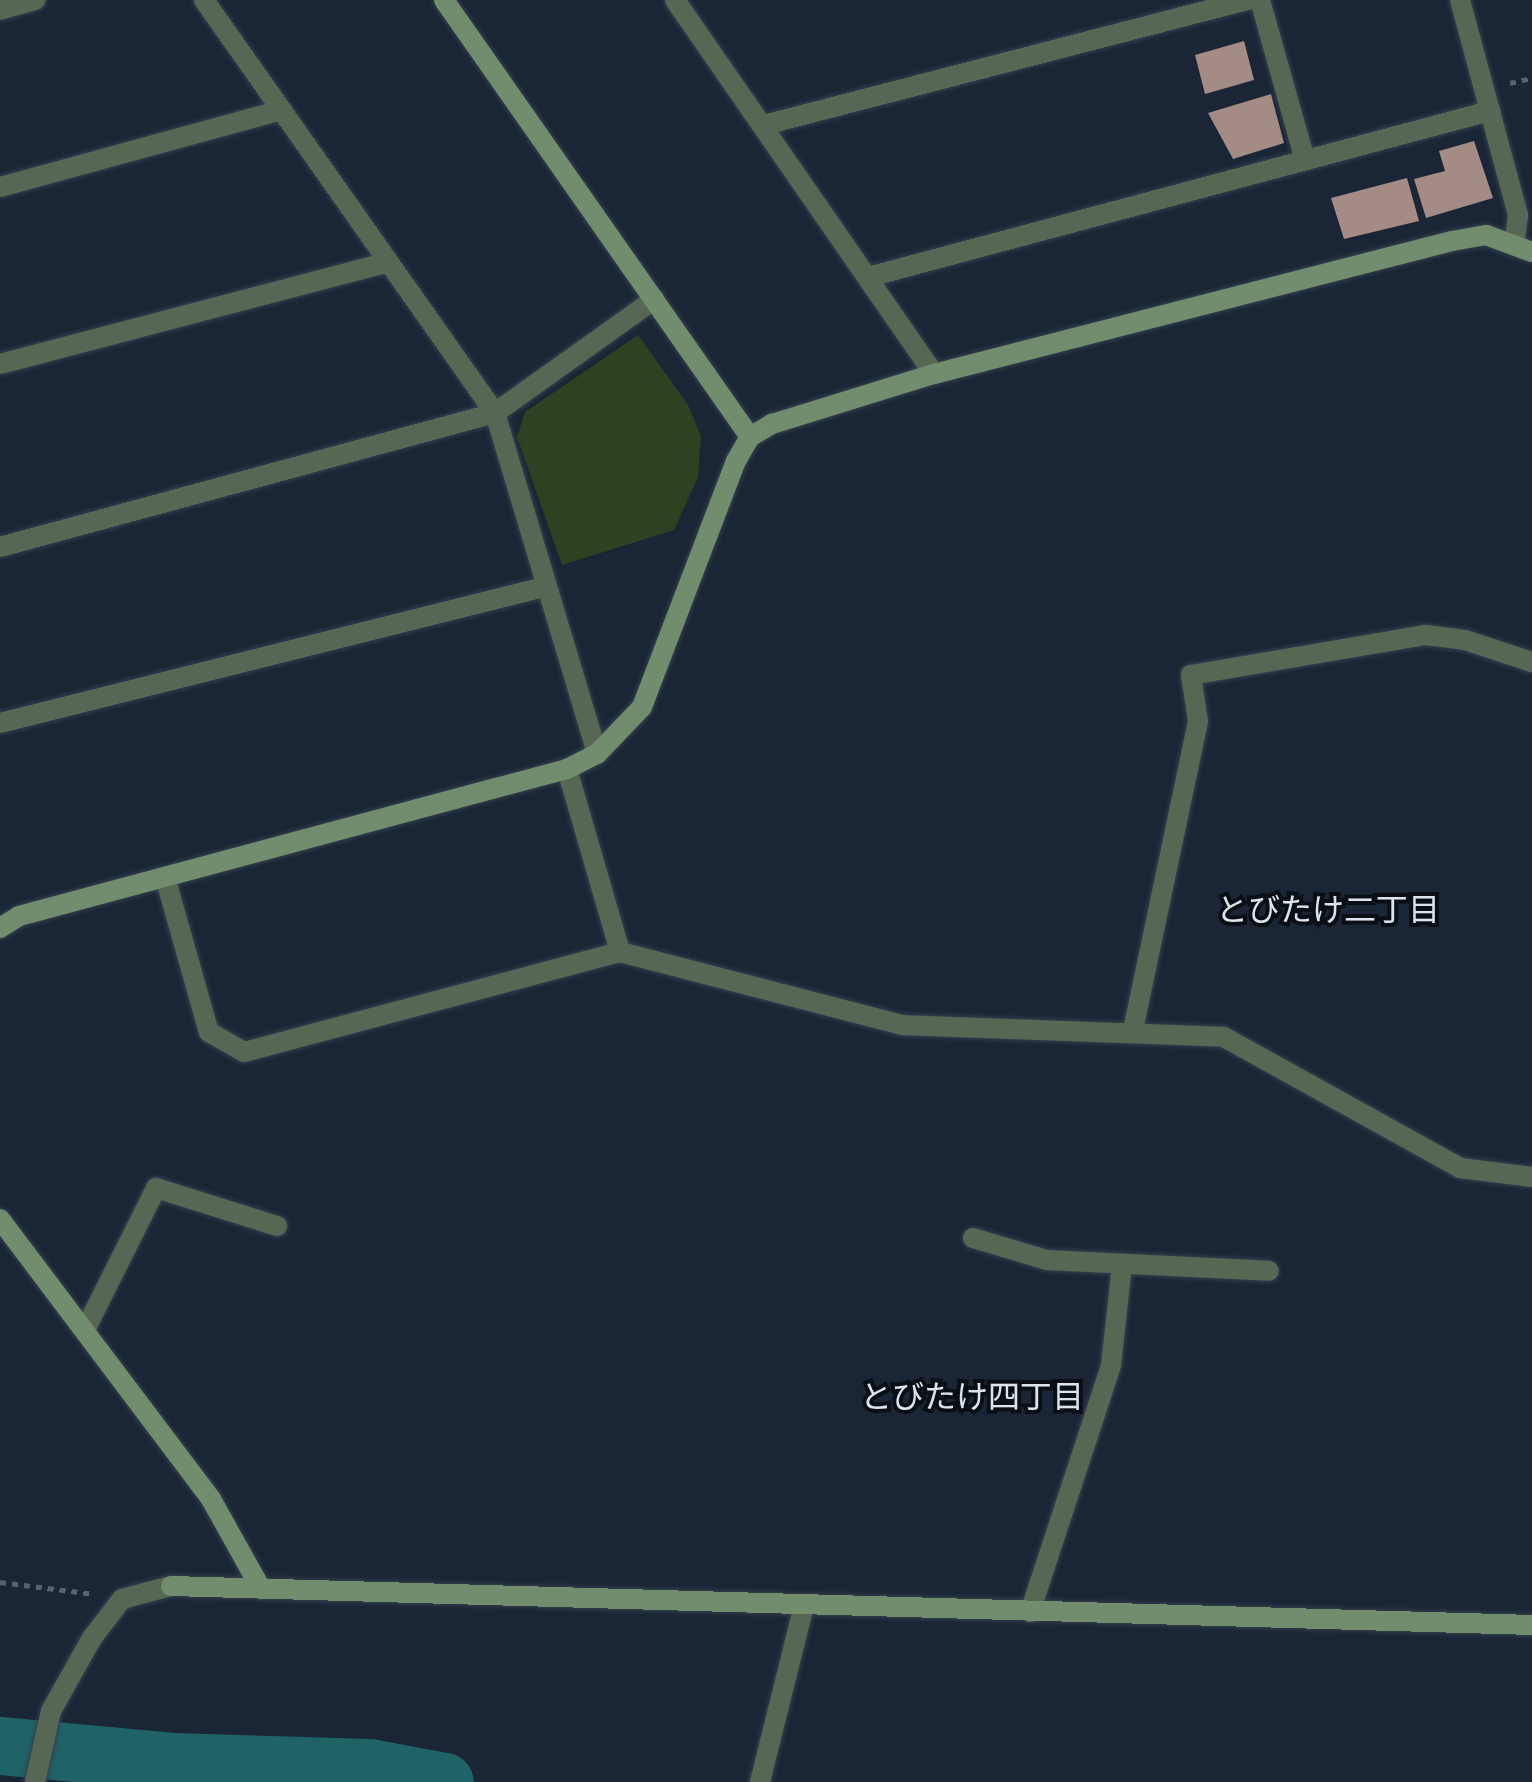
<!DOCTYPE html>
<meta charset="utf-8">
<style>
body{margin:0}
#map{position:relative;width:1532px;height:1782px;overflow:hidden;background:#1a2635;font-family:"Alegreya Sans","Noto Sans JP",sans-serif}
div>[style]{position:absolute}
.green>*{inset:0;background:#2e4121}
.river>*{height:58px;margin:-29px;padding:0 29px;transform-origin:29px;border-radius:29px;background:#206367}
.building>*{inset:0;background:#a58b85}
.path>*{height:5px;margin-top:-2.5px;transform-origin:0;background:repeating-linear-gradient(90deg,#586370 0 6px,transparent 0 12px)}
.roads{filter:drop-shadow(0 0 2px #35414f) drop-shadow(0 0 2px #35414f)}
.street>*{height:20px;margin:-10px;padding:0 10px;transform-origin:10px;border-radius:10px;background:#576754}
.secondary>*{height:20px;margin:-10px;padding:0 10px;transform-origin:10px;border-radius:10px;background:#728d6d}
span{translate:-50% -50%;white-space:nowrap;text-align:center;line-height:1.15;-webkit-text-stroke:8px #090f15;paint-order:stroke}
.neighbourhood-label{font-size:32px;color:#dce4ee}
</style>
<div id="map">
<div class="green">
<i style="clip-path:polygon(638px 335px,688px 405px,701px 436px,698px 477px,674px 530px,562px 565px,517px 437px,525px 412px)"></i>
</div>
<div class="river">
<i style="left:0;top:1746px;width:173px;rotate:5.3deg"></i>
<i style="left:172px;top:1762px;width:198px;rotate:1.7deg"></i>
<i style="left:370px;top:1768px;width:76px;rotate:10.6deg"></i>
</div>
<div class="building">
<i style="clip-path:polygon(1244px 41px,1254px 80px,1205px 94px,1195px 55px)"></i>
<i style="clip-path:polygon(1271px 94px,1284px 143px,1233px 159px,1208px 113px)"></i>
<i style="clip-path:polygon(1474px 141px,1493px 198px,1426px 218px,1414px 179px,1445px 171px,1439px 151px)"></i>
<i style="clip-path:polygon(1407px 178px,1419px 221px,1344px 239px,1331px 198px)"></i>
</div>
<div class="path">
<i style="left:1510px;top:83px;width:23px;rotate:-13deg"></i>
<i style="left:0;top:1582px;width:95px;rotate:7.3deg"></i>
</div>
<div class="roads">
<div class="street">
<i style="left:204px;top:0;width:505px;rotate:54.83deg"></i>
<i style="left:495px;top:413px;width:356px;rotate:73.3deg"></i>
<i style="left:675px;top:0;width:455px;rotate:55.3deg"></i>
<i style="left:1260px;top:0;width:163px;rotate:74.3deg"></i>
<i style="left:1460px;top:0;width:223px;rotate:74.9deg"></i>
<i style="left:1518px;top:215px;width:25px;rotate:97deg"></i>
<i style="left:0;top:10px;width:37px;rotate:-16deg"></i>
<i style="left:764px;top:125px;width:499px;rotate:-14.5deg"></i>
<i style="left:0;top:187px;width:292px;rotate:-15.3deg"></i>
<i style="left:872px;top:276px;width:640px;rotate:-14.95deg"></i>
<i style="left:0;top:364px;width:401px;rotate:-14.7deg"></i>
<i style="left:0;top:547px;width:513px;rotate:-15.15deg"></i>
<i style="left:495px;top:413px;width:196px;rotate:-35.5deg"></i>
<i style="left:0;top:723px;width:561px;rotate:-14.04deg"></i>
<i style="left:567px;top:769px;width:191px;rotate:73.8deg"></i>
<i style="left:620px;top:952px;width:292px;rotate:14.5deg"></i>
<i style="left:903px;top:1025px;width:321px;rotate:2.1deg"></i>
<i style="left:1224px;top:1037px;width:270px;rotate:29deg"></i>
<i style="left:1460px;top:1168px;width:73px;rotate:7.1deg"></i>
<i style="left:165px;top:877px;width:161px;rotate:74.2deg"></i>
<i style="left:209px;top:1032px;width:40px;rotate:29.7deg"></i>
<i style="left:244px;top:1052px;width:389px;rotate:-14.9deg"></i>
<i style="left:1133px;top:1030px;width:316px;rotate:-78.1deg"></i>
<i style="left:1198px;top:721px;width:47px;rotate:-98.7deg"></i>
<i style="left:1191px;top:675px;width:237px;rotate:-9.7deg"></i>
<i style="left:1425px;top:635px;width:40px;rotate:7.1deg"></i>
<i style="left:1465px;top:640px;width:71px;rotate:18.2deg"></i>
<i style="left:973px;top:1238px;width:77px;rotate:16.6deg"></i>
<i style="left:1047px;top:1260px;width:222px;rotate:2.8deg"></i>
<i style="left:85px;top:1330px;width:159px;rotate:-63.4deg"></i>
<i style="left:156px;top:1188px;width:127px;rotate:17.4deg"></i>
<i style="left:1030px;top:1612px;width:260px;rotate:-71.8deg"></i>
<i style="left:1111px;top:1365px;width:101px;rotate:-83.7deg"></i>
<i style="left:35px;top:1782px;width:73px;rotate:-77.3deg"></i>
<i style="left:51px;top:1711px;width:84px;rotate:-60.7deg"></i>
<i style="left:92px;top:1638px;width:49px;rotate:-52.4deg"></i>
<i style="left:122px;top:1599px;width:51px;rotate:-14.9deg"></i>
<i style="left:760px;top:1782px;width:181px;rotate:-76deg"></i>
</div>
<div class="secondary">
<i style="left:444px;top:0;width:533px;rotate:55deg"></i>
<i style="left:0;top:928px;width:22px;rotate:-32deg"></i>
<i style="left:19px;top:916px;width:567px;rotate:-15.02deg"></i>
<i style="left:567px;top:769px;width:34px;rotate:-27deg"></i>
<i style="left:597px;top:754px;width:65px;rotate:-46.2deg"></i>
<i style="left:642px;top:707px;width:263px;rotate:-69.1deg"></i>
<i style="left:736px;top:461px;width:28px;rotate:-60deg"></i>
<i style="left:750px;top:437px;width:26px;rotate:-31deg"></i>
<i style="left:772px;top:424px;width:170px;rotate:-17.2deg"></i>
<i style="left:934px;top:374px;width:535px;rotate:-14.4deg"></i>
<i style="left:1452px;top:241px;width:35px;rotate:-10deg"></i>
<i style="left:1486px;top:235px;width:49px;rotate:20.3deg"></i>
<i style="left:0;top:1219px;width:351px;rotate:53deg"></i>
<i style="left:211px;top:1499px;width:103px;rotate:60.9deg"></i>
<i style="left:171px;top:1586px;width:1362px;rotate:1.64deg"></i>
</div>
</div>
<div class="neighbourhood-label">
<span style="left:1328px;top:911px">とびたけ二丁目</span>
<span style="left:972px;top:1398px">とびたけ四丁目</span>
</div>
</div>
